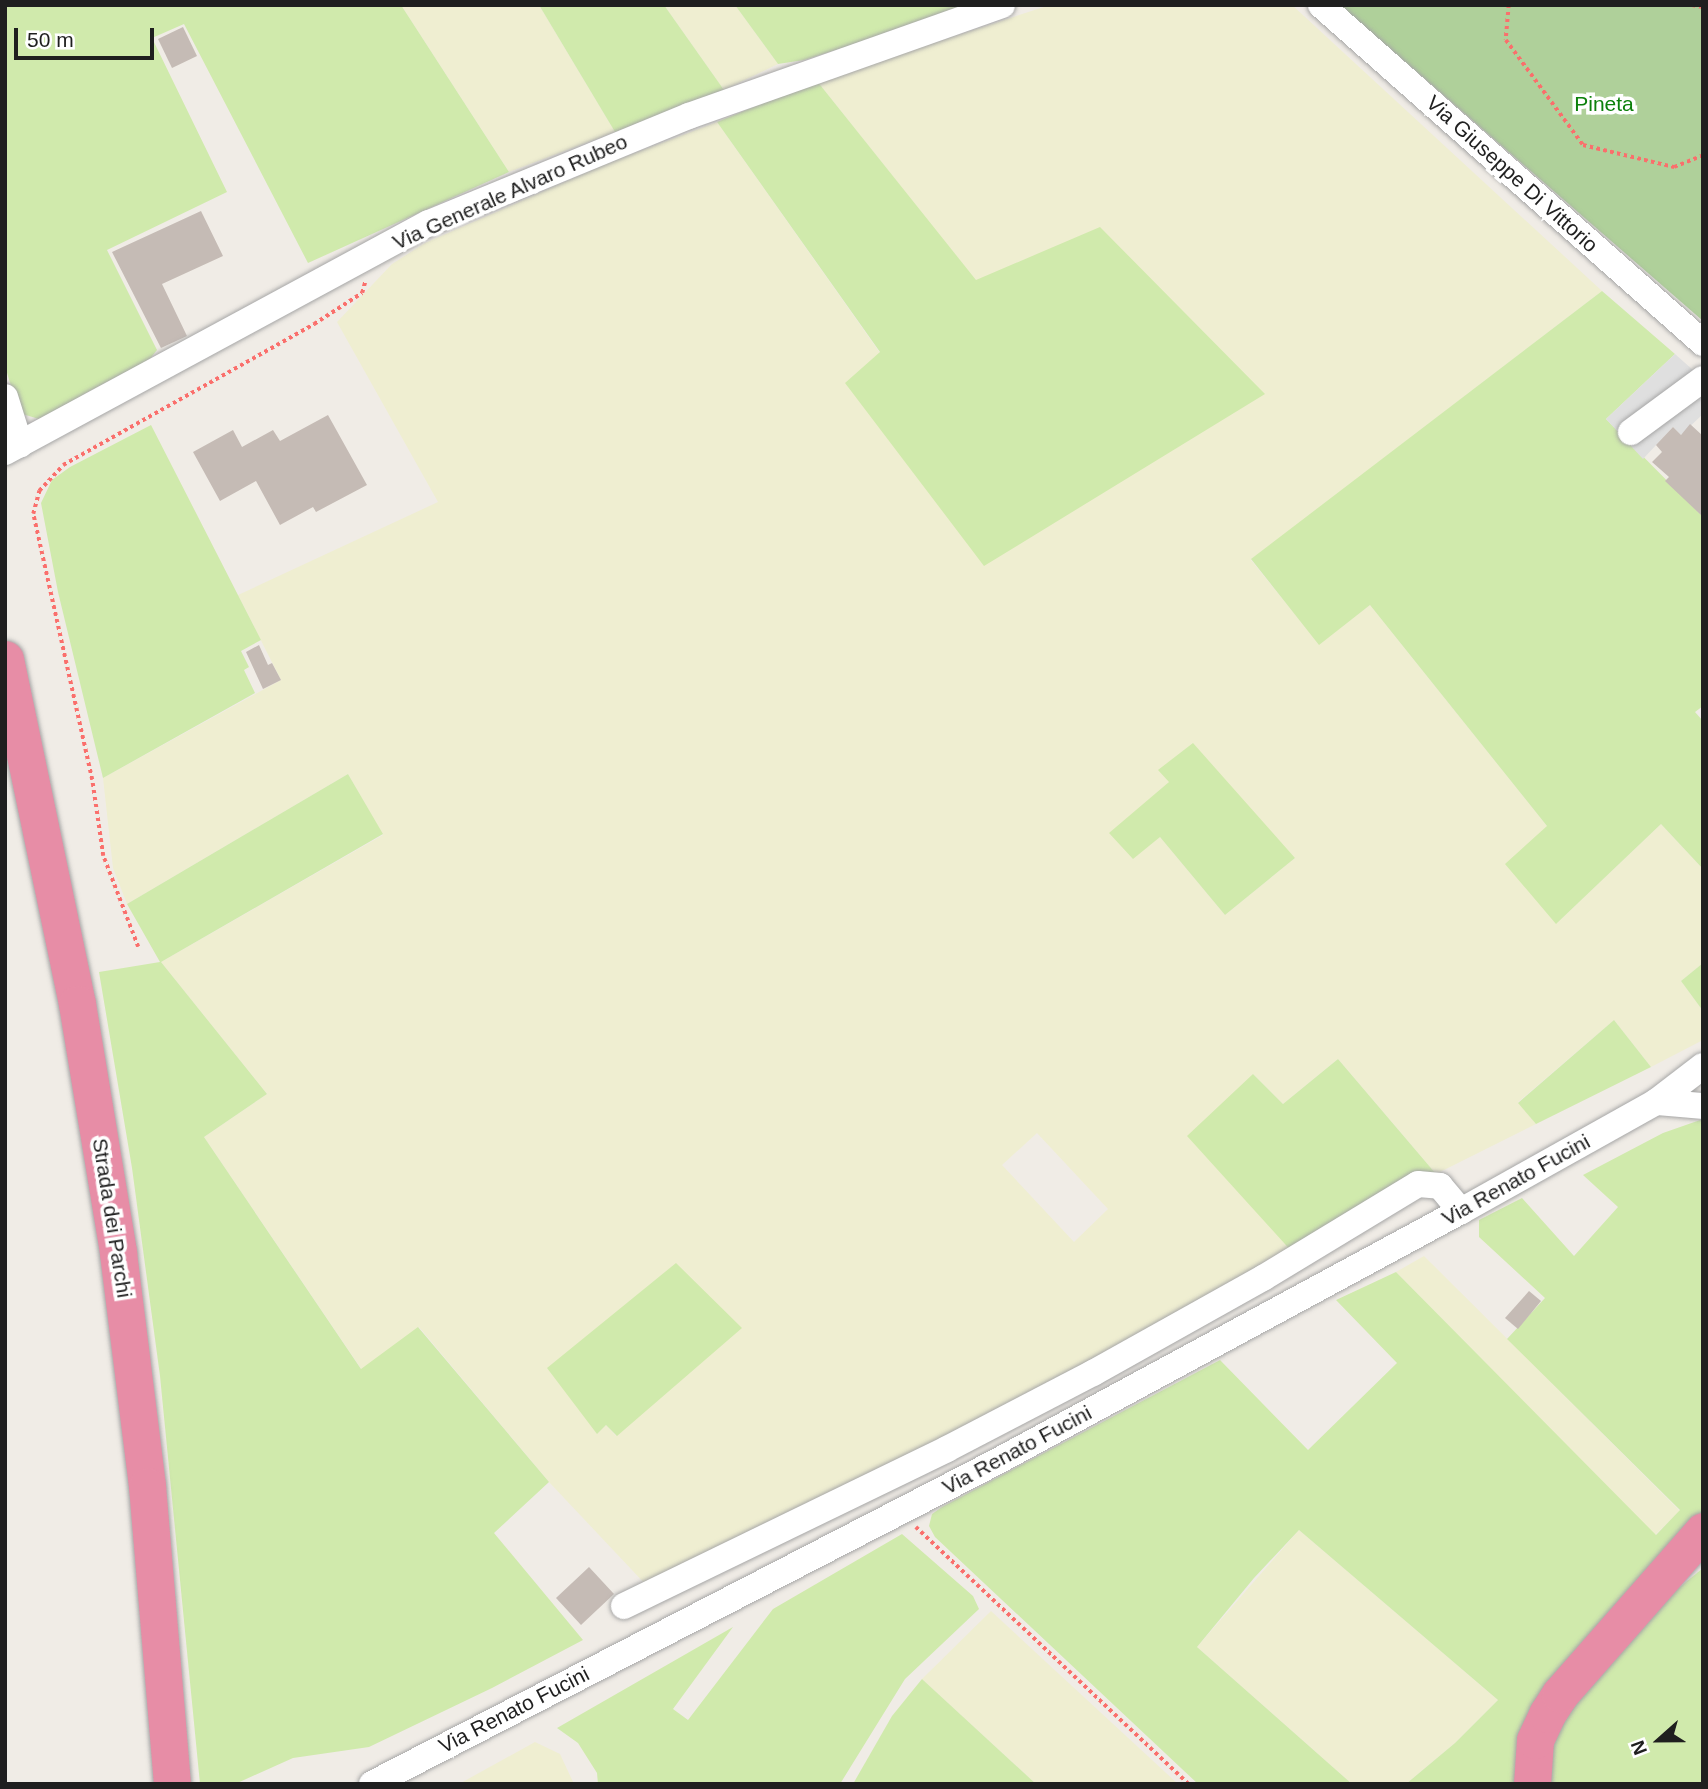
<!DOCTYPE html>
<style>
body{margin:0}
#map{position:relative;width:1708px;height:1789px;overflow:hidden;background:#f0ece6;font-family:Arial,sans-serif}
div>[style]{position:absolute}
.farmland>*{inset:0;background:#efeed1}
.grass>*{inset:0;background:#d0eaac}
.forest>*{inset:0;background:#afd09a}
.parking>*{inset:0;background:#dfdfdf}
.building>*{inset:0;background:#c5bbb5}
.path>*{height:3.5px;margin-top:-1.75px;transform-origin:0;background:repeating-linear-gradient(90deg,#fa6f6c 0 3.5px,transparent 0 7px)}
.roads{filter:drop-shadow(0 0 2px #a6a6a6) drop-shadow(0 0 2px #a6a6a6)}
.minor>*{height:26px;margin:-13px;padding:0 13px;transform-origin:13px;border-radius:13px;background:#fff}
.highway>*{height:37px;margin:-18.5px;padding:0 18.5px;transform-origin:18.5px;border-radius:18.5px;background:#e78da6}
span{translate:-50% -50%;white-space:nowrap;text-align:center;line-height:1.15;-webkit-text-stroke:7px #fff;paint-order:stroke}
.park-label{font-size:21px;color:#0c800b}
.street-label{font-size:21px;color:#1f1f1f}
.frame{position:absolute;inset:0;border:7px solid #1f1f1f;pointer-events:none}
.north{position:absolute;left:1624px;top:1705px;width:70px;height:70px;-webkit-text-stroke:5px #fff;paint-order:stroke;rotate:249deg;font-size:19px;font-weight:700;line-height:28px;text-align:center;color:#1f1f1f}
.north::after{content:'';display:block;margin:auto;width:24px;height:32px;background:#1f1f1f;clip-path:polygon(50% 0,100% 100%,50% 72%,0 100%)}
.scale{position:absolute;left:14px;top:28px;width:140px;height:32px;box-sizing:border-box;border:4px solid #1f1f1f;border-top:0;padding-left:9px;font-size:21px;line-height:24px;white-space:nowrap;color:#1f1f1f;-webkit-text-stroke:5px #fff;paint-order:stroke}
</style>
<div id="map">
<div class="farmland">
<i style="clip-path:polygon(401px 5px,539px 5px,615px 132px,509px 172px)"></i>
<i style="clip-path:polygon(664px 5px,735px 5px,778px 64px,724px 90px)"></i>
<i style="clip-path:polygon(evenodd,1050px 5px,1292px 5px,1602px 291px,1251px 560px,1319px 644px,1370px 605px,1547px 826px,1557px 923px,1661px 824px,1703px 869px,1703px 963px,1681px 981px,1703px 1011px,1703px 1040px,1651px 1067px,1614px 1020px,1518px 1102px,1536px 1124px,1436px 1174px,1338px 1059px,1283px 1104px,1253px 1074px,1294px 1254px,1102px 1364px,648px 1587px,549px 1482px,419px 1327px,362px 1370px,204px 1137px,267px 1094px,161px 962px,383px 835px,348px 774px,127px 904px,113px 868px,103px 778px,281px 680px,238px 595px,438px 502px,337px 322px,392px 264px,425px 243px,606px 164px,717px 122px,880px 353px,846px 383px,1100px 228px,976px 281px,817px 81px,1050px 5px,1159px 769px,1295px 858px,1225px 915px,1160px 837px,1169px 781px,1159px 769px,1050px 5px,1037px 1133px,1108px 1209px,1074px 1242px,1002px 1165px,1037px 1133px,1050px 5px,677px 1263px,616px 1436px,606px 1425px,597px 1434px,677px 1263px)"></i>
<i style="clip-path:polygon(1424px 1256px,1680px 1511px,1655px 1535px,1396px 1272px)"></i>
<i style="clip-path:polygon(1299px 1530px,1498px 1700px,1455px 1743px,1406px 1784px,1352px 1784px,1197px 1647px)"></i>
<i style="clip-path:polygon(991px 1611px,1178px 1784px,1036px 1784px,922px 1679px)"></i>
<i style="clip-path:polygon(535px 1742px,560px 1754px,574px 1784px,459px 1784px)"></i>
</div>
<div class="grass">
<i style="clip-path:polygon(5px 5px,401px 5px,509px 172px,308px 263px,184px 24px,152px 38px,227px 192px,107px 250px,157px 350px,149px 360px,86px 393px,58px 412px,39px 419px,19px 413px,5px 366px)"></i>
<i style="clip-path:polygon(539px 5px,664px 5px,724px 90px,615px 132px)"></i>
<i style="clip-path:polygon(735px 5px,978px 5px,804px 60px,778px 64px)"></i>
<i style="clip-path:polygon(817px 81px,976px 280px,1100px 227px,1265px 394px,984px 566px,845px 383px,880px 352px,717px 122px)"></i>
<i style="clip-path:polygon(1602px 291px,1675px 354px,1606px 419px,1703px 517px,1703px 706px,1695px 712px,1703px 721px,1703px 869px,1661px 824px,1556px 924px,1505px 864px,1547px 826px,1370px 605px,1319px 645px,1251px 559px)"></i>
<i style="clip-path:polygon(151px 425px,261px 640px,241px 651px,249px 667px,244px 670px,255px 693px,103px 778px,58px 592px,41px 503px,52px 480px,70px 467px)"></i>
<i style="clip-path:polygon(1193px 743px,1295px 858px,1225px 915px,1160px 837px,1133px 859px,1109px 833px,1169px 782px,1158px 770px)"></i>
<i style="clip-path:polygon(348px 774px,383px 834px,161px 962px,267px 1094px,204px 1137px,361px 1369px,418px 1327px,549px 1482px,494px 1533px,583px 1640px,492px 1688px,369px 1747px,293px 1758px,235px 1784px,200px 1784px,160px 1376px,132px 1168px,99px 972px,160px 962px,127px 904px)"></i>
<i style="clip-path:polygon(1703px 963px,1703px 1011px,1681px 981px)"></i>
<i style="clip-path:polygon(1614px 1020px,1651px 1067px,1536px 1124px,1518px 1103px)"></i>
<i style="clip-path:polygon(1338px 1059px,1436px 1174px,1294px 1254px,1187px 1136px,1253px 1074px,1283px 1104px)"></i>
<i style="clip-path:polygon(1703px 1119px,1703px 1519px,1612px 1621px,1525px 1784px,1406px 1784px,1455px 1743px,1498px 1700px,1299px 1530px,1254px 1578px,1197px 1647px,1352px 1784px,1198px 1784px,935px 1537px,929px 1526px,932px 1514px,942px 1507px,1220px 1360px,1308px 1450px,1397px 1363px,1336px 1300px,1396px 1272px,1656px 1535px,1680px 1510px,1507px 1339px,1545px 1298px,1479px 1237px,1479px 1220px,1522px 1198px,1574px 1256px,1618px 1207px,1583px 1175px,1663px 1133px)"></i>
<i style="clip-path:polygon(676px 1263px,742px 1328px,617px 1436px,606px 1425px,597px 1434px,547px 1368px)"></i>
<i style="clip-path:polygon(902px 1534px,973px 1596px,979px 1609px,905px 1679px,840px 1784px,598px 1784px,597px 1773px,578px 1743px,557px 1728px,733px 1627px,673px 1709px,688px 1720px,773px 1609px)"></i>
<i style="clip-path:polygon(1703px 1568px,1703px 1784px,1550px 1784px,1553px 1745px,1568px 1714px,1669px 1596px)"></i>
<i style="clip-path:polygon(922px 1679px,1036px 1784px,853px 1784px,892px 1716px)"></i>
</div>
<div class="forest">
<i style="clip-path:polygon(1340px 5px,1703px 5px,1703px 321px)"></i>
</div>
<div class="parking">
<i style="clip-path:polygon(1675px 354px,1703px 379px,1703px 414px,1681px 435px,1673px 427px,1643px 459px,1606px 419px)"></i>
</div>
<div class="building">
<i style="clip-path:polygon(183px 27px,197px 56px,172px 68px,158px 39px)"></i>
<i style="clip-path:polygon(201px 211px,223px 256px,162px 284px,187px 336px,161px 348px,112px 252px)"></i>
<i style="clip-path:polygon(328px 415px,367px 485px,316px 512px,313px 507px,280px 525px,256px 481px,220px 501px,193px 452px,233px 430px,242px 447px,273px 430px,280px 441px)"></i>
<i style="clip-path:polygon(1690px 424px,1703px 436px,1703px 517px,1665px 481px,1669px 477px,1652px 462px,1662px 452px,1656px 445px,1673px 427px,1681px 435px)"></i>
<i style="clip-path:polygon(259px 645px,268px 665px,272px 663px,281px 680px,263px 689px,246px 652px)"></i>
<i style="clip-path:polygon(1529px 1291px,1541px 1301px,1518px 1329px,1505px 1318px)"></i>
<i style="clip-path:polygon(589px 1567px,614px 1594px,581px 1625px,556px 1598px)"></i>
</div>
<div class="path">
<i style="left:1509px;top:5px;width:35px;rotate:95deg"></i>
<i style="left:1506px;top:40px;width:130px;rotate:53.7deg"></i>
<i style="left:1583px;top:145px;width:94px;rotate:13.6deg"></i>
<i style="left:1674px;top:167px;width:31px;rotate:-22deg"></i>
<i style="left:1692px;top:5px;width:11px;rotate:10deg"></i>
<i style="left:138px;top:947px;width:97px;rotate:-111deg"></i>
<i style="left:103px;top:856px;width:77px;rotate:-98.2deg"></i>
<i style="left:92px;top:780px;width:272px;rotate:-102.5deg"></i>
<i style="left:33px;top:514px;width:24px;rotate:-75deg"></i>
<i style="left:39px;top:491px;width:35px;rotate:-47deg"></i>
<i style="left:63px;top:465px;width:288px;rotate:-29.3deg"></i>
<i style="left:314px;top:324px;width:57px;rotate:-32.9deg"></i>
<i style="left:362px;top:293px;width:11px;rotate:-75deg"></i>
<i style="left:916px;top:1527px;width:375px;rotate:43.3deg"></i>
</div>
<div class="roads">
<div class="minor">
<i style="left:1321px;top:5px;width:510px;rotate:41.5deg"></i>
<i style="left:5px;top:397px;width:50px;rotate:72.6deg"></i>
<i style="left:1631px;top:432px;width:89px;rotate:-36.4deg"></i>
<i style="left:5px;top:452px;width:482px;rotate:-28.4deg"></i>
<i style="left:429px;top:223px;width:281px;rotate:-22.4deg"></i>
<i style="left:689px;top:116px;width:332px;rotate:-19.5deg"></i>
<i style="left:1656px;top:1102px;width:47px;rotate:4.9deg"></i>
<i style="left:624px;top:1606px;width:359px;rotate:-25.9deg"></i>
<i style="left:947px;top:1449px;width:165px;rotate:-27.5deg"></i>
<i style="left:1093px;top:1373px;width:195px;rotate:-29.2deg"></i>
<i style="left:1263px;top:1278px;width:181px;rotate:-31.2deg"></i>
<i style="left:1418px;top:1184px;width:22px;rotate:5deg"></i>
<i style="left:1440px;top:1186px;width:33px;rotate:50deg"></i>
<i style="left:372px;top:1784px;width:704px;rotate:-27.29deg"></i>
<i style="left:998px;top:1461px;width:526px;rotate:-28.37deg"></i>
<i style="left:1461px;top:1211px;width:223px;rotate:-29.2deg"></i>
<i style="left:1656px;top:1102px;width:59px;rotate:-37.5deg"></i>
</div>
<div class="highway">
<i style="left:5px;top:659px;width:352px;rotate:78.2deg"></i>
<i style="left:77px;top:1004px;width:252px;rotate:80.6deg"></i>
<i style="left:118px;top:1253px;width:235px;rotate:82.9deg"></i>
<i style="left:147px;top:1486px;width:299px;rotate:85.2deg"></i>
<i style="left:1532px;top:1784px;width:44px;rotate:-86.1deg"></i>
<i style="left:1535px;top:1740px;width:29px;rotate:-65deg"></i>
<i style="left:1547px;top:1714px;width:24px;rotate:-57deg"></i>
<i style="left:1560px;top:1694px;width:217px;rotate:-48.7deg"></i>
</div>
</div>
<div class="park-label">
<span style="left:1604px;top:104px">Pineta</span>
</div>
<div class="street-label">
<span style="left:1512px;top:174px;rotate:42deg">Via Giuseppe Di Vittorio</span>
<span style="left:510px;top:192px;rotate:-24deg">Via Generale Alvaro Rubeo</span>
<span style="left:1516px;top:1180px;rotate:-29deg">Via Renato Fucini</span>
<span style="left:112px;top:1218px;rotate:81deg">Strada dei Parchi</span>
<span style="left:1017px;top:1450px;rotate:-28deg">Via Renato Fucini</span>
<span style="left:514px;top:1710px;rotate:-27deg">Via Renato Fucini</span>
</div>
<div class="frame"></div>
<div class="north">N</div>
<div class="scale">50 m</div>
</div>
